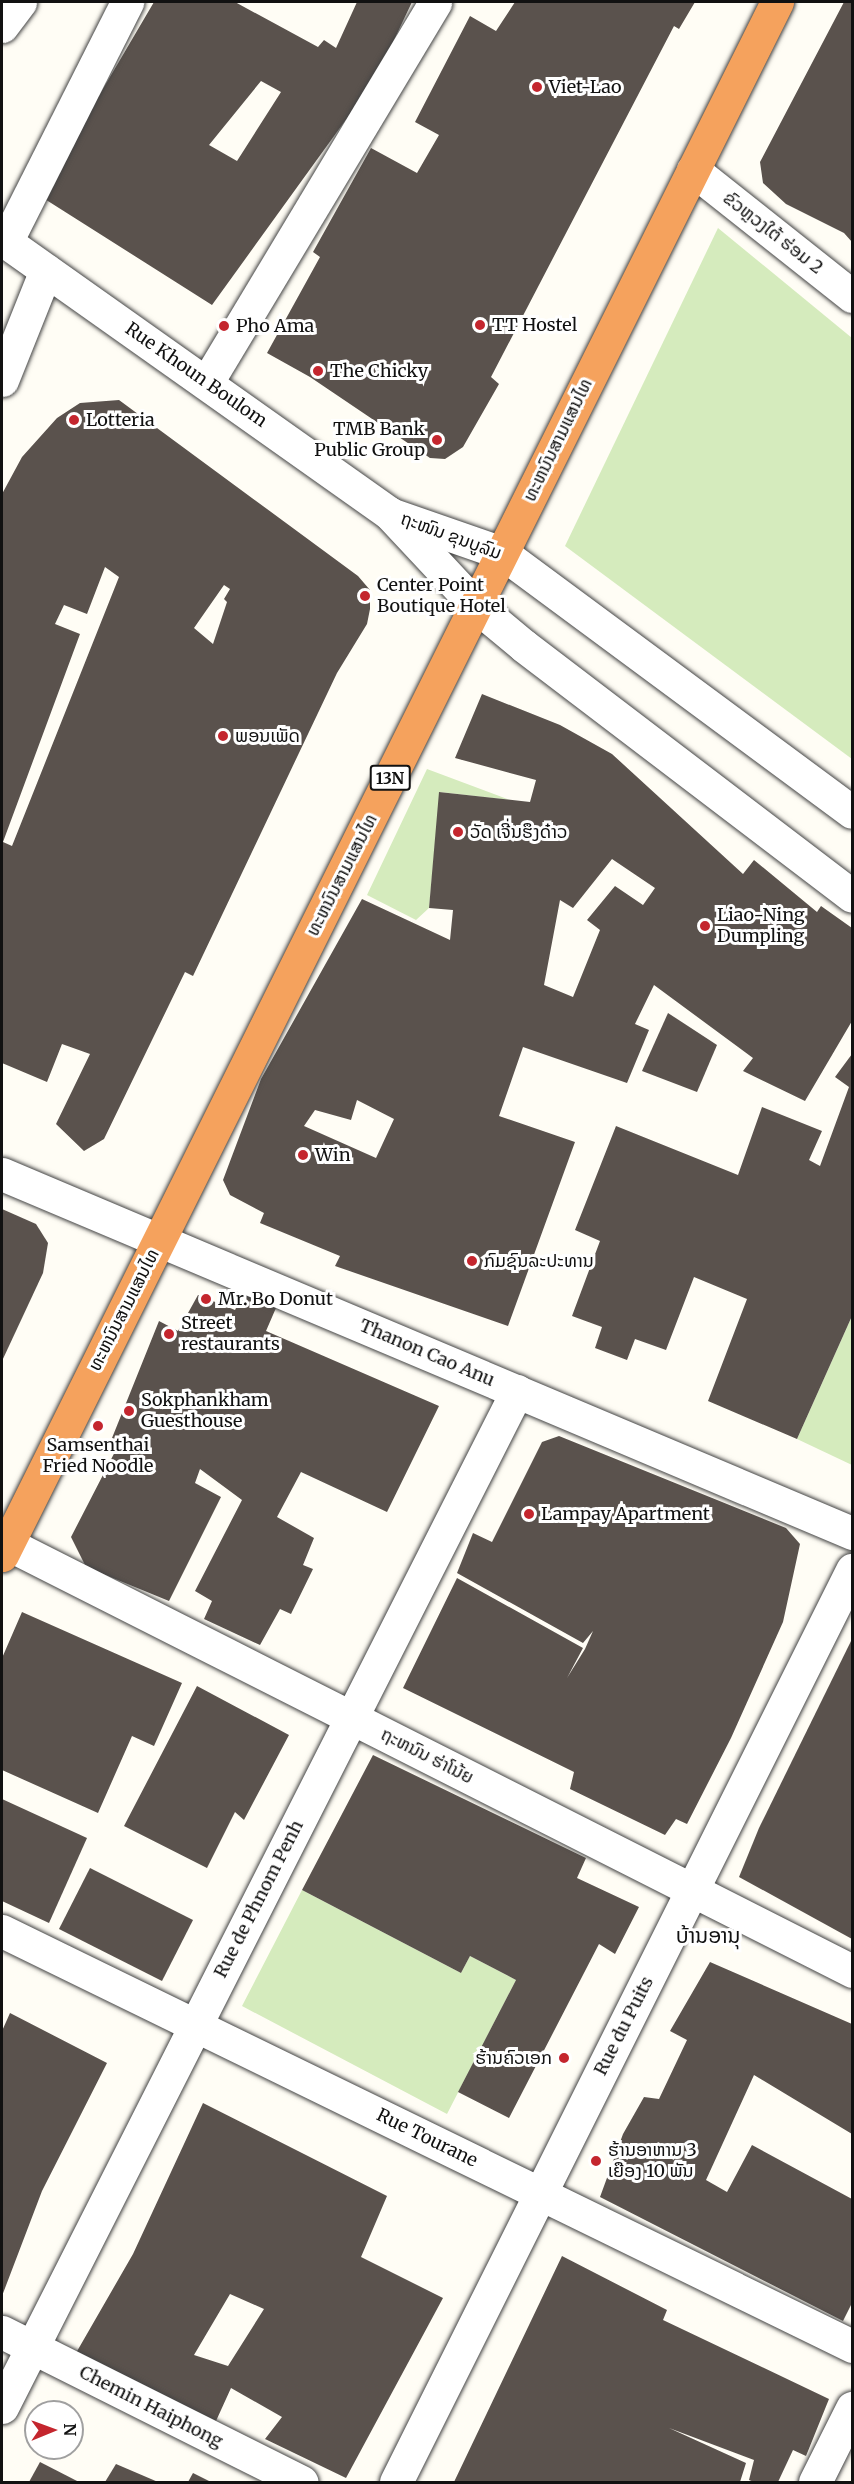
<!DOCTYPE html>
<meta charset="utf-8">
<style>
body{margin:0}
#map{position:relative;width:854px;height:2484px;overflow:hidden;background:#fffdf5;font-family:Merriweather,"Noto Sans Lao",serif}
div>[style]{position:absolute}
.green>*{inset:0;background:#d5ebbd}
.building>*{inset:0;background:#5a524d}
.roads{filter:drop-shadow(0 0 2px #444) drop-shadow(0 0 2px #444)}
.minor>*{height:33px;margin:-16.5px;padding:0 16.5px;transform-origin:16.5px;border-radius:16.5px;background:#fff}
.highway>*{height:33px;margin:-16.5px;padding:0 16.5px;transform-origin:16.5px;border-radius:16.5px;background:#f5a25d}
.dots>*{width:16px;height:16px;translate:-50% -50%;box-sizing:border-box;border:3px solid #fff;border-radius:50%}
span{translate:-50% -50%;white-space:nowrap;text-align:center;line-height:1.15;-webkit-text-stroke:6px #fff;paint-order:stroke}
.shield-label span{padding:2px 4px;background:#fff;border:2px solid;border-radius:4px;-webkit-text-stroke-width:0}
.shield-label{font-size:16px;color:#111;font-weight:700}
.poi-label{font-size:18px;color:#111}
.left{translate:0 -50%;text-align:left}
.right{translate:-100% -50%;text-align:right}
.street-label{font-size:18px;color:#111}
.quarter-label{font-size:21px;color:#111}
.frame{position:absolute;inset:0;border:3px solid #111;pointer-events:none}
.north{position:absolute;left:24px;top:2400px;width:60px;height:60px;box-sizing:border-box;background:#fff;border:2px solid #a0a0a0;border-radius:50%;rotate:89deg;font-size:16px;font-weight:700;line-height:24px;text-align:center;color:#111}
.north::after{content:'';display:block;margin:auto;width:21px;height:27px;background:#c4262e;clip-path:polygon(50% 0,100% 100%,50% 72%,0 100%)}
</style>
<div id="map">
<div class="green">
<i style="clip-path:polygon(718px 228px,852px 338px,852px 759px,565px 546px)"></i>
<i style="clip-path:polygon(427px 769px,510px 800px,440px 792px,429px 908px,416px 920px,367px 895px)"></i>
<i style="clip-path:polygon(852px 1316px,852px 1465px,797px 1439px)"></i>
<i style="clip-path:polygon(302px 1890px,461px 1973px,470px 1956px,516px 1980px,447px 2114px,242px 2006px)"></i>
</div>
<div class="building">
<i style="clip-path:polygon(evenodd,154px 2px,235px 2px,318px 47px,324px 40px,336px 48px,357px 2px,412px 2px,376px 78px,212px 305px,40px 196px,154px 2px,261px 81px,281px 92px,237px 161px,209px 145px,261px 81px)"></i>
<i style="clip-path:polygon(515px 2px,695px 2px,679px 29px,674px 26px,491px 377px,499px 384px,463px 447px,445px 459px,430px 458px,310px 377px,267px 353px,320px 257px,313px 252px,371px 148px,417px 173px,439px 135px,415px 122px,470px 16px,496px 31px)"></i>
<i style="clip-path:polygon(844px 2px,852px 2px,852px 242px,844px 233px,786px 204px,763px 183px,760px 162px)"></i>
<i style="clip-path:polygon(evenodd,119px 400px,358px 576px,370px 590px,370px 609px,367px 624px,337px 673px,193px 976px,185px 972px,104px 1139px,84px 1151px,56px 1124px,90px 1054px,62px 1044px,47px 1082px,2px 1063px,2px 494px,22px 457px,57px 418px,80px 403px,119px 400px,105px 567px,119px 577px,12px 846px,3px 842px,80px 634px,55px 624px,64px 605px,87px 614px,105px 567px,119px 400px,224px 585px,230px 589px,224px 599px,227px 602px,213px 644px,194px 628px,224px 585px)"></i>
<i style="clip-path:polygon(evenodd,482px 694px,560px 725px,612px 754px,743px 874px,754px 860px,817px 912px,821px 906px,852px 928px,852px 1021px,805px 1101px,743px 1071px,753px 1058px,654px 985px,635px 1024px,649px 1030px,627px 1083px,523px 1047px,499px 1116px,575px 1142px,508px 1326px,335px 1266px,340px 1256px,260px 1223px,264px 1213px,230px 1195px,223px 1180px,261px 1079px,362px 899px,450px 940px,453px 910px,429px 908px,439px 792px,530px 802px,536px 780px,455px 758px,482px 694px,612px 859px,655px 888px,643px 905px,615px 886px,587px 920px,600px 930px,573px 997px,544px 985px,560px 900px,573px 908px,612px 859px,482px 694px,357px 1100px,394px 1119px,376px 1158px,304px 1126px,315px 1110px,351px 1120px,357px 1100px)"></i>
<i style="clip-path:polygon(668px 1013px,717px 1045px,697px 1092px,642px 1071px)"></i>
<i style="clip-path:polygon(852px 1054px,852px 1316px,797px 1439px,708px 1401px,747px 1299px,694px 1277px,666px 1350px,635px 1339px,627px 1360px,595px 1348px,602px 1327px,572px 1316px,600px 1241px,575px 1230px,616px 1126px,738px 1175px,762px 1107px,822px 1131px,809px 1160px,820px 1166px,849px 1087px,835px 1077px)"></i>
<i style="clip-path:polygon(2px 1209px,36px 1224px,48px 1243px,43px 1273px,2px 1361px)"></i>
<i style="clip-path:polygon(247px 1286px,279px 1301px,266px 1331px,439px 1406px,387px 1512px,301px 1472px,277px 1517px,314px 1538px,303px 1565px,313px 1569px,291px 1614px,280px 1609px,260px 1645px,204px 1619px,212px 1601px,195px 1591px,242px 1500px,200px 1469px,195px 1483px,221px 1497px,169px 1601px,86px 1567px,71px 1537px,120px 1442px,112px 1438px,159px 1321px,178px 1331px,198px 1295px,235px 1310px)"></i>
<i style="clip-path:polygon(559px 1436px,786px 1528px,800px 1544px,783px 1622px,731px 1738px,687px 1824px,676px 1819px,665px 1835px,570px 1789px,574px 1772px,403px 1688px,457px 1578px,583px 1648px,567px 1678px,585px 1649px,593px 1631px,583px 1643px,457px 1573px,473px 1533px,492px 1542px,542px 1442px)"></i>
<i style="clip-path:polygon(22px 1612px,182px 1683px,154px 1746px,132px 1736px,98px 1813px,2px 1770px,2px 1658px)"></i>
<i style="clip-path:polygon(852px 1639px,852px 1939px,739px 1877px,759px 1828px)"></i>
<i style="clip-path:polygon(197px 1686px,289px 1735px,244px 1820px,235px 1812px,207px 1868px,124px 1826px)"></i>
<i style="clip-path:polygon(373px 1755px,586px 1858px,577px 1878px,639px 1907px,615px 1954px,599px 1944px,509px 2118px,458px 2092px,516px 1980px,470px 1956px,461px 1973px,302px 1890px)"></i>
<i style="clip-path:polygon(2px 1799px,87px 1838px,49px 1923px,2px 1901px)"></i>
<i style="clip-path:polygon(90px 1868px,193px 1920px,162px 1981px,59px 1929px)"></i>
<i style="clip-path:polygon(710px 1962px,852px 2024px,852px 2134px,754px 2075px,706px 2180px,727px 2192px,752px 2145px,852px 2199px,852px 2303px,843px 2321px,600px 2197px,623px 2134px,644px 2097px,659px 2099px,687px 2040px,670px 2031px)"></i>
<i style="clip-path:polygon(10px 2013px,107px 2063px,42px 2191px,2px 2296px,2px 2031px)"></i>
<i style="clip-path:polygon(evenodd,203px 2103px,387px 2196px,361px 2257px,443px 2298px,346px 2478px,265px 2439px,282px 2417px,231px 2388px,216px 2421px,76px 2353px,133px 2254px,203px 2103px,230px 2294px,264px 2309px,228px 2366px,194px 2355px,230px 2294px)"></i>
<i style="clip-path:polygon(562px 2256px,667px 2310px,663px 2320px,829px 2399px,806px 2456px,793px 2450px,778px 2482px,754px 2482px,749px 2480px,754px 2460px,669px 2428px,746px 2463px,740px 2482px,454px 2482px)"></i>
<i style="clip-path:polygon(40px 2462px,79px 2482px,29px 2482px)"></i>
<i style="clip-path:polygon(116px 2464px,158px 2482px,105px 2482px)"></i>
<i style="clip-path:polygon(193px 2473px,211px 2482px,188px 2482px)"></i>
</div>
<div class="roads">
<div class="minor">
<i style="left:2px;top:26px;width:30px;rotate:-53deg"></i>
<i style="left:693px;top:170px;width:203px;rotate:38.4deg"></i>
<i style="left:2px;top:239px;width:474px;rotate:35.3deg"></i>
<i style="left:389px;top:513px;width:127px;rotate:46.9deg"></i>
<i style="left:476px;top:606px;width:62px;rotate:39.8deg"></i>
<i style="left:524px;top:646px;width:412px;rotate:37.3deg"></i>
<i style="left:6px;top:242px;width:269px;rotate:-63.2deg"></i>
<i style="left:2px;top:380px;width:118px;rotate:-68.2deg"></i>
<i style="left:207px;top:382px;width:443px;rotate:-59deg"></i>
<i style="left:393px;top:515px;width:115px;rotate:19.2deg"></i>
<i style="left:502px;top:553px;width:435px;rotate:36.5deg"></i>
<i style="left:2px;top:1174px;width:923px;rotate:22.9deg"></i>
<i style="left:2px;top:1541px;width:953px;rotate:26.83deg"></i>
<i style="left:2px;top:1931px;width:946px;rotate:26.02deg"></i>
<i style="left:2px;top:2332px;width:335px;rotate:26.6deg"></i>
<i style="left:2px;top:2407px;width:1139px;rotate:-63.12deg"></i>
<i style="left:396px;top:2482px;width:1020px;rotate:-63.43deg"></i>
<i style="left:815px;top:2482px;width:83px;rotate:-63.4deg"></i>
</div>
<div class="highway">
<i style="left:2px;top:1555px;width:1736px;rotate:-63.48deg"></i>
</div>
</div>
<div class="dots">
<i style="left:537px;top:87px;background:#c4262e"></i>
<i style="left:480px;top:325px;background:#c4262e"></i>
<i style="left:224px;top:326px;background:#c4262e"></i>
<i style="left:318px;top:371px;background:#c4262e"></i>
<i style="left:74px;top:420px;background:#c4262e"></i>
<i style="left:437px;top:440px;background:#c4262e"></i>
<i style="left:365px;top:596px;background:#c4262e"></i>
<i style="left:223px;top:736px;background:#c4262e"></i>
<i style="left:458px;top:832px;background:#c4262e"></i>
<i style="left:705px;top:926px;background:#c4262e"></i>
<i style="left:303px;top:1155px;background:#c4262e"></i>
<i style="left:472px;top:1261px;background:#c4262e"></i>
<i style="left:206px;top:1299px;background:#c4262e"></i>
<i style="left:169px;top:1334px;background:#c4262e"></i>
<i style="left:129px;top:1411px;background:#c4262e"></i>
<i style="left:98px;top:1426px;background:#c4262e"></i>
<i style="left:529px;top:1514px;background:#c4262e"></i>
<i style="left:564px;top:2058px;background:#c4262e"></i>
<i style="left:596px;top:2161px;background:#c4262e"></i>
</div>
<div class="shield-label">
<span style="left:390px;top:778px">13N</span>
</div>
<div class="poi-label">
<span class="left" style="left:549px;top:87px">Viet-Lao</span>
<span class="left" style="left:492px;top:325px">TT Hostel</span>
<span class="left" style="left:236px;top:326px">Pho Ama</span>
<span class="left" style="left:330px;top:371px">The Chicky</span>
<span class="left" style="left:86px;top:420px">Lotteria</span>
<span class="right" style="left:425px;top:440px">TMB Bank<br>Public Group</span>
<span class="left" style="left:377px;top:596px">Center Point<br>Boutique Hotel</span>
<span class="left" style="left:235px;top:736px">ພອນເພັດ</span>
<span class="left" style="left:470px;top:832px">ວັດ ເຈີ່ນຮຶງດ໋າວ</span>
<span class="left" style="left:717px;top:926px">Liao-Ning<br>Dumpling</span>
<span class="left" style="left:315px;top:1155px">Win</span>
<span class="left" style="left:484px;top:1261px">ກົມຊົນລະປະທານ</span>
<span class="left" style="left:218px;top:1299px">Mr. Bo Donut</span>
<span class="left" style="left:181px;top:1334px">Street<br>restaurants</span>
<span class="left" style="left:141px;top:1411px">Sokphankham<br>Guesthouse</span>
<span style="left:98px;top:1456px">Samsenthai<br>Fried Noodle</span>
<span class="left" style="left:541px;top:1514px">Lampay Apartment</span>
<span class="right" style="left:552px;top:2058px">ຮ້ານຄົວເອກ</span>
<span class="left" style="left:608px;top:2161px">ຮ້ານອາຫານ 3<br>ເຍືອງ 10 ພັນ</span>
</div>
<div class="street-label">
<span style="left:773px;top:233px;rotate:38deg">ຂົວຫຼວງໃຕ້ ຮ່ອມ 2</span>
<span style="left:196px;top:375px;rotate:35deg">Rue Khoun Boulom</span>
<span style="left:558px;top:440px;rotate:-64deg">ທະຫນົນສາມແສນໄທ</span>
<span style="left:451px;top:536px;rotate:20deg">ຖະໜົນ ຂຸນບູລົມ</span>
<span style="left:342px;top:875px;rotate:-63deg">ທະຫນົນສາມແສນໄທ</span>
<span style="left:124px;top:1310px;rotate:-63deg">ທະຫນົນສາມແສນໄທ</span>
<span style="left:427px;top:1353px;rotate:23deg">Thanon Cao Anu</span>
<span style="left:427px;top:1756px;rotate:27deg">ຖະຫນົນ ຮ່າໂນ້ຍ</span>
<span style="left:259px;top:1899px;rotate:-63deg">Rue de Phnom Penh</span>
<span style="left:624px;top:2026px;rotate:-63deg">Rue du Puits</span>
<span style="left:427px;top:2138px;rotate:26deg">Rue Tourane</span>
<span style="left:151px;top:2407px;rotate:27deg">Chemin Haiphong</span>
</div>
<div class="quarter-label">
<span style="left:708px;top:1936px">ບ້ານອານຸ</span>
</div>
<div class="frame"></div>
<div class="north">N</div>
</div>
